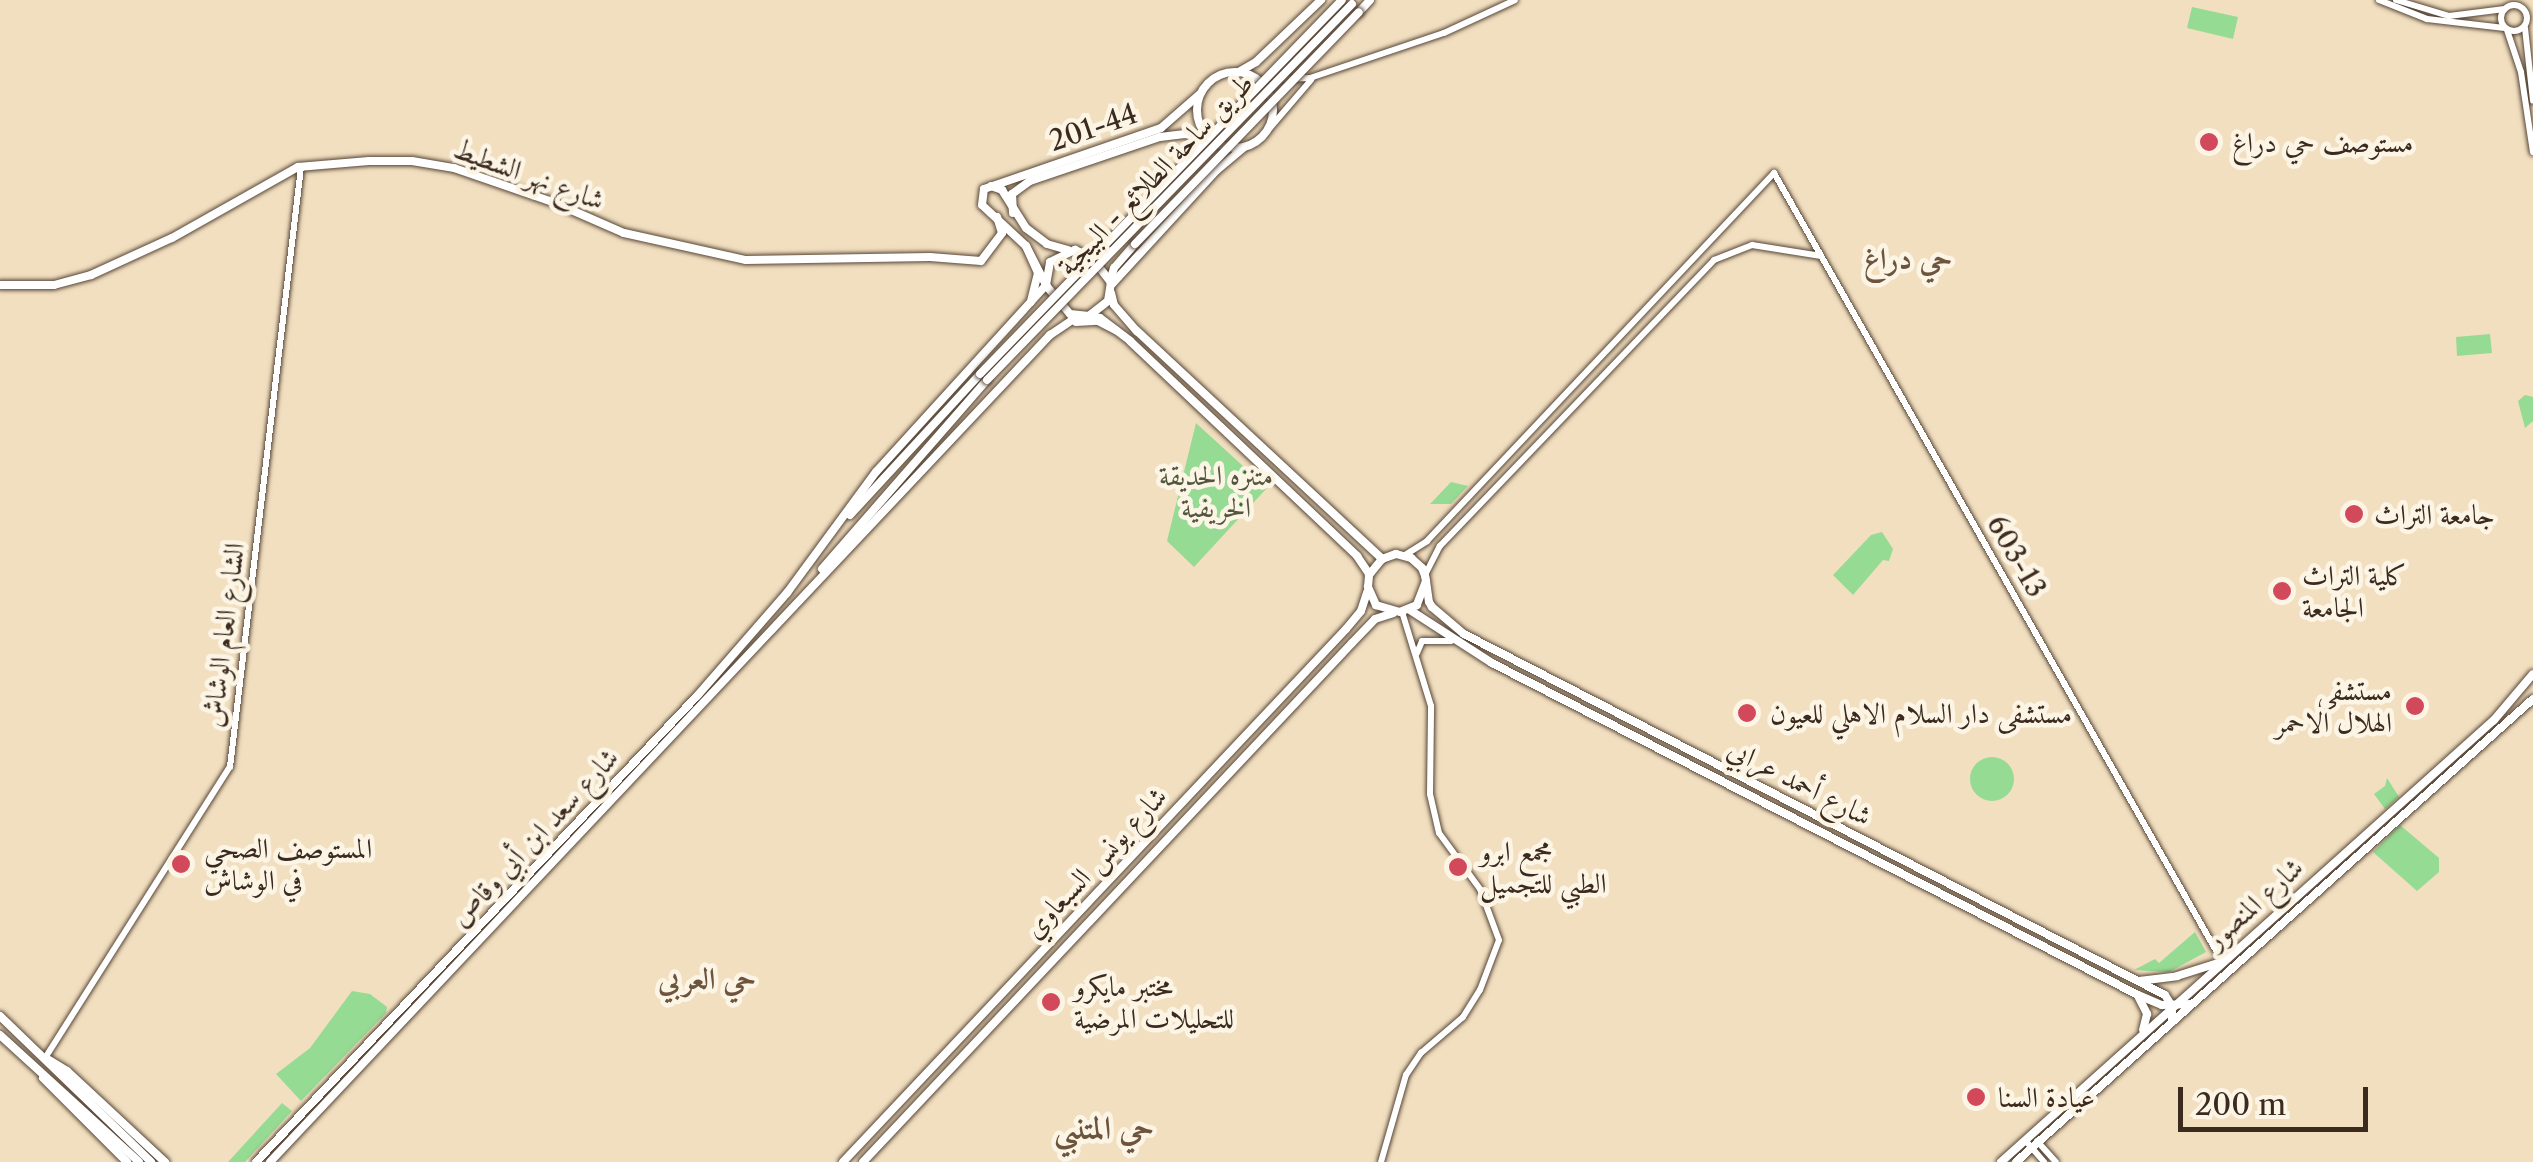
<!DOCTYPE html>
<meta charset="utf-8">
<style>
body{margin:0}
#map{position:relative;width:2533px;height:1162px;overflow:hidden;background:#f2dfc0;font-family:"Libre Caslon Text",Amiri,serif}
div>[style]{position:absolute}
.green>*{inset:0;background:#96db94}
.round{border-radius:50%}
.roads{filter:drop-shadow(0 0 2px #564536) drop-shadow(0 0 2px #564536)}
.tertiary>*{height:6px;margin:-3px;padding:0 3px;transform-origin:3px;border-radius:3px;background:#fff}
.tertiary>.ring{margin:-3px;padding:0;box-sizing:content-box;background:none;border:6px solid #fff;border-radius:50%}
.secondary>*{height:8px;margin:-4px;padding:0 4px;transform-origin:4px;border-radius:4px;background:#fff}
.secondary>.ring{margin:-4px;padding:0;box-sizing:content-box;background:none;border:8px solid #fff;border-radius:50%}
.primary>*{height:8px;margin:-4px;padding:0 4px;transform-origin:4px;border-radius:4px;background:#fff}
.bridges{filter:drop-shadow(0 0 2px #564536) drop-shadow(0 0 2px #564536)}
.primary-bridge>*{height:8px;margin:-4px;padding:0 4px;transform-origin:4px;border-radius:4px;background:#fff}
.dots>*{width:28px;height:28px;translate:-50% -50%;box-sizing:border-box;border:5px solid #fcf5e5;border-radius:50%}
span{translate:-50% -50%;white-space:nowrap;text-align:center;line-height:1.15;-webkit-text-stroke:9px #fcf5e5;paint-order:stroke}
.street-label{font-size:28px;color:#3b2a1e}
.poi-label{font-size:28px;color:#3b2a1e}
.left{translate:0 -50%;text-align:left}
.right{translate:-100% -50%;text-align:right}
.park-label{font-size:28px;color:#52563c}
.neighbourhood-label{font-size:30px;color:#6c543d;font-weight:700}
.quarter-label{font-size:32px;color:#6c543d;font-weight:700}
.scale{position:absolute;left:2178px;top:1087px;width:190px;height:45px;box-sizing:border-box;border:5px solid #3b2a1e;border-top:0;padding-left:12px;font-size:30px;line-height:35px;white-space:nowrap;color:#3b2a1e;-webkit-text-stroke:8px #fcf5e5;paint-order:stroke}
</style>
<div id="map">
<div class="green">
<i style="clip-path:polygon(2192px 7px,2238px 17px,2233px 39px,2187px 28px)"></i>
<i style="clip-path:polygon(2490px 334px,2492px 353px,2457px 356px,2456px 337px)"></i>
<i style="clip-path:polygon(2525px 395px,2533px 397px,2533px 421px,2525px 428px,2518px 401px)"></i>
<i style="clip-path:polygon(1196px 423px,1267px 488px,1194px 567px,1167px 541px)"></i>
<i style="clip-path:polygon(1451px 482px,1468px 486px,1451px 504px,1430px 504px)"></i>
<i style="clip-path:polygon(1882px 532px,1893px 549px,1889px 561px,1883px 560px,1853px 595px,1833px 575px,1871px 535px)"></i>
<i class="round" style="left:1970px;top:757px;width:44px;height:44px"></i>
<i style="clip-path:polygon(2387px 778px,2399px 797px,2385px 809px,2374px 794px,2385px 786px)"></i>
<i style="clip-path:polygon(2400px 825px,2439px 858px,2439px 872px,2417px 891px,2373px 852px)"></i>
<i style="clip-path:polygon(2195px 932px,2206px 952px,2169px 972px,2134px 970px,2155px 959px,2159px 963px)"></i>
<i style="clip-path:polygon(352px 991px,370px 994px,387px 1007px,386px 1013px,301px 1101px,276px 1074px,310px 1048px)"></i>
<i style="clip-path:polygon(282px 1103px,292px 1111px,245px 1162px,228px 1162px)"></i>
</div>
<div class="roads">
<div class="tertiary">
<i style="left:2379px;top:0;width:52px;rotate:21.6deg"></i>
<i style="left:2427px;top:19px;width:78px;rotate:6.7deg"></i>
<i style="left:2396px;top:0;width:55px;rotate:16.8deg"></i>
<i style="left:2449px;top:16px;width:56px;rotate:-7.1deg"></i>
<i class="ring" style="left:2501px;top:5px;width:20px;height:20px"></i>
<i style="left:2525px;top:28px;width:73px;rotate:83.7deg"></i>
<i style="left:2507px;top:30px;width:44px;rotate:71.6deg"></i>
<i style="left:2521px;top:72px;width:81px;rotate:81.5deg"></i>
<i style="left:1283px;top:79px;width:27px;rotate:-2deg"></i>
<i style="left:1310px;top:78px;width:141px;rotate:-18.6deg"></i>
<i style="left:1444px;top:33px;width:78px;rotate:-24.9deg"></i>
<i style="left:1269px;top:129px;width:65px;rotate:-49.4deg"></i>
<i style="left:1405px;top:555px;width:26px;rotate:-32deg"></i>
<i style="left:1427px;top:541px;width:506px;rotate:-46.68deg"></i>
<i style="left:1774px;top:173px;width:906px;rotate:60.38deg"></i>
<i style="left:1425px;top:575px;width:33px;rotate:-63deg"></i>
<i style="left:1440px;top:546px;width:396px;rotate:-46.2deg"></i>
<i style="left:1714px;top:260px;width:41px;rotate:-21.5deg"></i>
<i style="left:1752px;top:245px;width:70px;rotate:9.1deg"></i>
<i style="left:1417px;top:653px;width:13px;rotate:-67deg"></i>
<i style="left:1422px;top:641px;width:29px"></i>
<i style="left:45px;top:1058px;width:345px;rotate:-57.6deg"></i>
<i style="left:230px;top:767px;width:604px;rotate:-83.25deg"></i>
<i style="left:2025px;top:1140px;width:29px;rotate:49deg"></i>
<i style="left:2037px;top:1141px;width:28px;rotate:48deg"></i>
<i style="left:1381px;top:1162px;width:91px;rotate:-74deg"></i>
<i style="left:1406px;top:1075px;width:27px;rotate:-56deg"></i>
<i style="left:1421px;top:1053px;width:55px;rotate:-40.6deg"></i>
<i style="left:1463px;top:1017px;width:32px;rotate:-58deg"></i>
<i style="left:1480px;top:990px;width:53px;rotate:-69.2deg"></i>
<i style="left:1499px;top:940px;width:54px;rotate:-110.4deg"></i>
<i style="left:1480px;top:889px;width:69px;rotate:-126.2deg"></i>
<i style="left:1439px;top:833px;width:40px;rotate:-103deg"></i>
<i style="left:1430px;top:794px;width:88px;rotate:-89.3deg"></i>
<i style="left:1431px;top:706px;width:98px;rotate:-107.1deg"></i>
</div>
<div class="secondary">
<i class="ring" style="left:1197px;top:72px;width:68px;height:68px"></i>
<i style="left:991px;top:186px;width:12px;rotate:20deg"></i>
<i style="left:1002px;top:190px;width:45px;rotate:57.7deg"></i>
<i style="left:1026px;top:228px;width:26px;rotate:37deg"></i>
<i style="left:1047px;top:244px;width:22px;rotate:16deg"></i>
<i style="left:1013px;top:213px;width:19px;rotate:-93deg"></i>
<i style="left:1012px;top:194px;width:22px;rotate:-36deg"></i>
<i style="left:1030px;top:181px;width:137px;rotate:-18.7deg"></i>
<i style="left:1160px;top:137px;width:25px;rotate:-7deg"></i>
<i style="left:1185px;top:134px;width:20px;rotate:11deg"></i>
<i style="left:1075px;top:250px;width:19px;rotate:25deg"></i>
<i style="left:1092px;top:258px;width:31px;rotate:52deg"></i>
<i style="left:1111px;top:282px;width:19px;rotate:99deg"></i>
<i style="left:1108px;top:301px;width:24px;rotate:142deg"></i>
<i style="left:1089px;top:316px;width:19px;rotate:-174deg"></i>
<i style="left:1070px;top:314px;width:38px;rotate:-130deg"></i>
<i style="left:1046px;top:285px;width:23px;rotate:-80deg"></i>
<i style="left:1050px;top:262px;width:28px;rotate:-26deg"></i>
<i style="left:1112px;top:284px;width:155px;rotate:-47.4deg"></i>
<i style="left:1217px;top:170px;width:35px;rotate:-40deg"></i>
<i style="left:0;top:285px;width:54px"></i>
<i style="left:54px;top:285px;width:38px;rotate:-15deg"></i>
<i style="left:91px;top:275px;width:89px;rotate:-24.6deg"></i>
<i style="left:172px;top:238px;width:145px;rotate:-29.4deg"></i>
<i style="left:298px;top:167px;width:71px;rotate:-4.8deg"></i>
<i style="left:369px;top:161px;width:43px"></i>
<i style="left:412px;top:161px;width:43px;rotate:9.5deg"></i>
<i style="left:454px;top:168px;width:105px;rotate:19deg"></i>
<i style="left:553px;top:202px;width:77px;rotate:23.6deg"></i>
<i style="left:624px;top:233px;width:125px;rotate:12.5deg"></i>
<i style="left:746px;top:260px;width:184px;rotate:-0.9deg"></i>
<i style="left:930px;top:257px;width:51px;rotate:4.5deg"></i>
<i style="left:981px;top:261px;width:35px;rotate:-53deg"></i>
<i style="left:1002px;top:233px;width:17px;rotate:-107deg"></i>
<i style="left:1046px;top:285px;width:44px;rotate:-117.1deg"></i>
<i style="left:1026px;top:246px;width:60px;rotate:-137deg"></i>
<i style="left:982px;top:205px;width:16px;rotate:-83deg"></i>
<i style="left:984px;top:189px;width:187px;rotate:-19deg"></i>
<i style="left:1161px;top:128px;width:52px;rotate:-41.1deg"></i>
<i style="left:1111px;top:293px;width:12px;rotate:76deg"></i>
<i style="left:1114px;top:305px;width:35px;rotate:49deg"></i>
<i style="left:1137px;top:331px;width:335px;rotate:42.9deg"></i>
<i style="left:1087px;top:316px;width:13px;rotate:9deg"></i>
<i style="left:1100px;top:318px;width:38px;rotate:37deg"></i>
<i style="left:1130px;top:341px;width:313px;rotate:43.4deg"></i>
<i style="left:1357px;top:556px;width:22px;rotate:56deg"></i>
<i style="left:1426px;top:581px;width:26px;rotate:111deg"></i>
<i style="left:1417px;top:605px;width:18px;rotate:158deg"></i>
<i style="left:1400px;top:612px;width:25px;rotate:-164deg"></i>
<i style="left:1376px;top:605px;width:20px;rotate:-114deg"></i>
<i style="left:1368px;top:587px;width:12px;rotate:-85deg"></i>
<i style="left:1369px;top:575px;width:21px;rotate:-51deg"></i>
<i style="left:1382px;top:559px;width:15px;rotate:-20deg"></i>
<i style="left:1396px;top:554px;width:16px;rotate:15deg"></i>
<i style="left:1411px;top:558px;width:15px;rotate:42deg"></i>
<i style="left:1422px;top:568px;width:9px;rotate:69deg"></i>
<i style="left:1425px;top:576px;width:5px;rotate:79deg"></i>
<i style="left:1426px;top:581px;width:21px;rotate:82deg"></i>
<i style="left:1429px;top:602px;width:6px;rotate:59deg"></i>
<i style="left:1432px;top:607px;width:42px;rotate:40.2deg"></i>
<i style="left:1464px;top:634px;width:788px;rotate:27.25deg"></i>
<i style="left:2165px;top:995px;width:13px;rotate:58deg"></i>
<i style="left:2172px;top:1006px;width:16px;rotate:90deg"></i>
<i style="left:1410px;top:610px;width:98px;rotate:32.9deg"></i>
<i style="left:1492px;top:663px;width:726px;rotate:27.2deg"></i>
<i style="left:2138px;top:995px;width:26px;rotate:23deg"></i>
<i style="left:2162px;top:1005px;width:29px;rotate:-2deg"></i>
<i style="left:2139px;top:981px;width:38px;rotate:-7deg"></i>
<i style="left:2177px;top:976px;width:43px;rotate:-17.6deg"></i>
<i style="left:2139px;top:998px;width:18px;rotate:63deg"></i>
<i style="left:2147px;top:1014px;width:16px;rotate:104deg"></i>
<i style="left:843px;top:1162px;width:733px;rotate:-46.66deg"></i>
<i style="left:1346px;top:629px;width:23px;rotate:-50deg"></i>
<i style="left:1361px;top:611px;width:20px;rotate:-72deg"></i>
<i style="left:863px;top:1162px;width:713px;rotate:-46.7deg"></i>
<i style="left:1352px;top:643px;width:33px;rotate:-46deg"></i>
<i style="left:1375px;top:619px;width:19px;rotate:-18deg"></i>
<i style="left:2001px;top:1162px;width:662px;rotate:-41.88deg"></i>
<i style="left:2494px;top:720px;width:60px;rotate:-49.7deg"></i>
<i style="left:2016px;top:1162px;width:694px;rotate:-41.85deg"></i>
</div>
<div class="primary">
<i style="left:1359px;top:12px;width:16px;rotate:-47deg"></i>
<i style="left:1237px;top:73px;width:22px;rotate:-30deg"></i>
<i style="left:1256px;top:62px;width:90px;rotate:-43.6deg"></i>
<i style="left:1026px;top:246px;width:30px;rotate:66deg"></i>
<i style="left:1038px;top:273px;width:30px;rotate:104deg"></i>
<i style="left:1110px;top:281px;width:14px;rotate:-73deg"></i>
<i style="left:1114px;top:268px;width:32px;rotate:-49deg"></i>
<i style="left:1076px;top:322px;width:22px;rotate:-3deg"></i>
<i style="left:1098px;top:321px;width:20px;rotate:27deg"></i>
<i style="left:850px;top:515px;width:192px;rotate:-47.3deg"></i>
<i style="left:822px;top:569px;width:251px;rotate:-48.9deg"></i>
<i style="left:0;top:1016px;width:210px;rotate:44deg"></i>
<i style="left:0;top:1035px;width:188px;rotate:42.4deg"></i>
<i style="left:49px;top:1060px;width:21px;rotate:31deg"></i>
<i style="left:67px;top:1071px;width:134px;rotate:42.9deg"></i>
<i style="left:43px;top:1078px;width:119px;rotate:45deg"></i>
<i style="left:256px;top:1162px;width:642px;rotate:-46.58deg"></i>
<i style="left:697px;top:696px;width:137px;rotate:-48.9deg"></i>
<i style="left:787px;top:593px;width:150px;rotate:-53.7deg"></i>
<i style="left:876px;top:472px;width:253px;rotate:-47.7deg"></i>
<i style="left:270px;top:1162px;width:1137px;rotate:-46.68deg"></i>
<i style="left:1050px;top:335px;width:34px;rotate:-34deg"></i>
</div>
</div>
<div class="bridges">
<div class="primary-bridge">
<i style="left:1135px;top:244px;width:322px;rotate:-46deg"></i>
<i style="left:980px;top:374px;width:520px;rotate:-45.93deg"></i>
<i style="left:987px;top:380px;width:524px;rotate:-45.85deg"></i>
</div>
</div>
<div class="dots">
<i style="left:2209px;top:142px;background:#d1495b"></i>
<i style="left:2354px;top:514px;background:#d1495b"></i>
<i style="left:2282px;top:591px;background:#d1495b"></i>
<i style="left:2415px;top:706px;background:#d1495b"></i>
<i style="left:1747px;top:713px;background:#d1495b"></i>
<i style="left:181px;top:864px;background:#d1495b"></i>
<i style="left:1458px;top:867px;background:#d1495b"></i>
<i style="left:1051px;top:1002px;background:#d1495b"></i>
<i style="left:1976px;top:1097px;background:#d1495b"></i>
</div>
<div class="street-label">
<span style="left:1093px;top:127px;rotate:-19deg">201-44</span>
<span style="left:529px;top:174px;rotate:20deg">شارع نهر الشطيط</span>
<span style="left:1155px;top:174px;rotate:-46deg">طريق ساحة الطلائع - البيجية</span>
<span style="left:2017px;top:556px;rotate:60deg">603-13</span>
<span style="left:223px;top:635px;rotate:-83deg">الشارع العام الوشاش</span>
<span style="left:1800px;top:782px;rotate:27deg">شارع أحمد عرابي</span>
<span style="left:534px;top:837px;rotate:-47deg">شارع سعد ابن أبي وقاص</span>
<span style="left:1095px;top:862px;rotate:-47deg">شارع يونس السبعاوي</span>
<span style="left:2254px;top:903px;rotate:-42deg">شارع المنصور</span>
</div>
<div class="poi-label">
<span class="left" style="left:2232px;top:142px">مستوصف حي دراغ</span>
<span class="left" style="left:2374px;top:514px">جامعة التراث</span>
<span class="left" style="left:2302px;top:591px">كلية التراث<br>الجامعة</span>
<span class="right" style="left:2392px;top:706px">مستشفى<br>الهلال الاحمر</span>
<span class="left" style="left:1770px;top:713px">مستشفى دار السلام الاهلي للعيون</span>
<span class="left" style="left:204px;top:864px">المستوصف الصحي<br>في الوشاش</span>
<span class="left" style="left:1480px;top:867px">مجمع ابرو<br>الطبي للتجميل</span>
<span class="left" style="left:1074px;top:1002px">مختبر مايكرو<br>للتحليلات المرضية</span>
<span class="left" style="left:1998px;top:1097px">عيادة السنا</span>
</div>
<div class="park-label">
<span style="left:1216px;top:491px">متنزه الحديقة<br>الخريفية</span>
</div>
<div class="neighbourhood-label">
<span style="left:1908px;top:259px">حي دراغ</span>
<span style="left:707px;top:979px">حي العربي</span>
</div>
<div class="quarter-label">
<span style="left:1104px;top:1128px">حي المتنبي</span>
</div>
<div class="scale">200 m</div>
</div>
